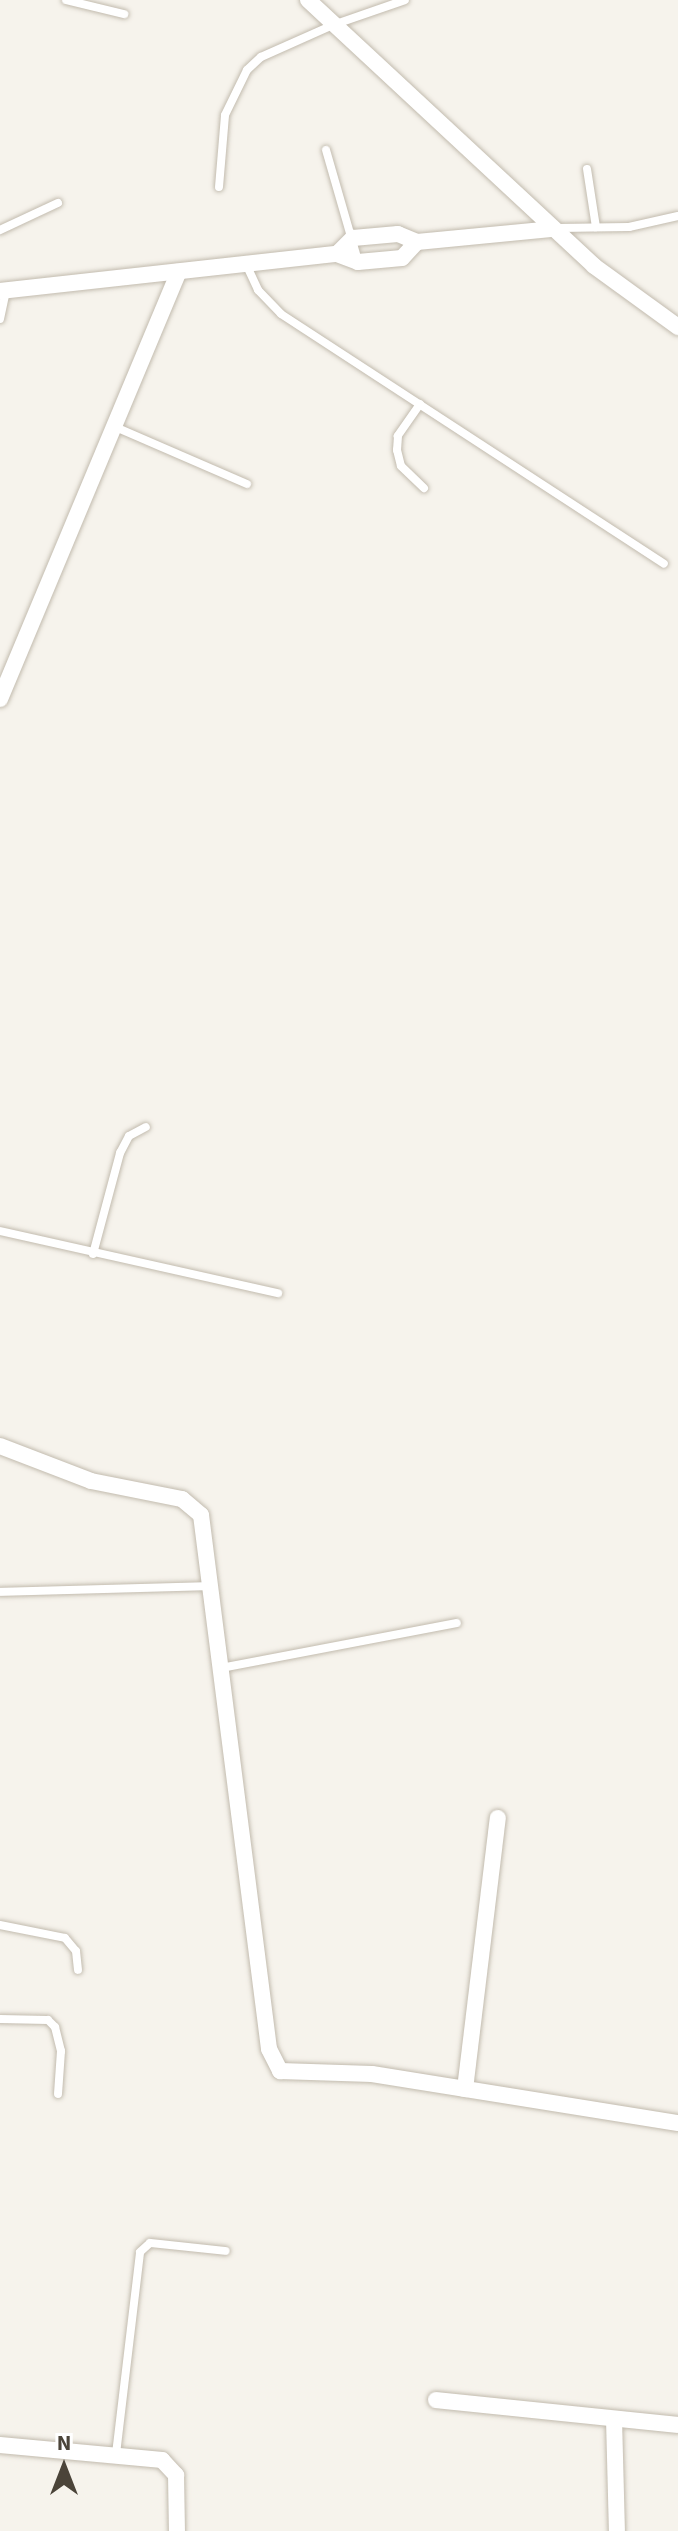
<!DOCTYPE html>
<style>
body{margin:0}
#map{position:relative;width:678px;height:2531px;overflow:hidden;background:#f6f3ec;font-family:"Source Sans 3",sans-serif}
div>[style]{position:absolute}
.roads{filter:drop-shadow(0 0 2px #c2bbae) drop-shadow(0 0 2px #c2bbae)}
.service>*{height:8px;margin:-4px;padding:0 4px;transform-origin:4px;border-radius:4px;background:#fff}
.minor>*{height:16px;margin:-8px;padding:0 8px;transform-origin:8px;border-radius:8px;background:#fff}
span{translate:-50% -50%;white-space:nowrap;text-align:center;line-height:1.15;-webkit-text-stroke:8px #fff;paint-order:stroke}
.north{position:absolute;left:24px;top:2427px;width:80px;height:80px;-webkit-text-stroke:6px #fff;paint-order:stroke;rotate:0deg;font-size:22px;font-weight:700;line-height:32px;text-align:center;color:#4b4439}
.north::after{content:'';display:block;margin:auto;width:28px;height:36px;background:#4b4439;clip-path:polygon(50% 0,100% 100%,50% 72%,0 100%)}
</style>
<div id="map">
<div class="roads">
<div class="service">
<i style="left:66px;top:0;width:60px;rotate:13.6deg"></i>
<i style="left:326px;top:150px;width:116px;rotate:73.9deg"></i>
<i style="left:587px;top:169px;width:59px;rotate:81.2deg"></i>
<i style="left:219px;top:187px;width:72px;rotate:-85.2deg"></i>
<i style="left:225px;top:115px;width:50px;rotate:-63.9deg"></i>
<i style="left:247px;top:70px;width:19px;rotate:-43deg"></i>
<i style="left:261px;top:57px;width:79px;rotate:-24deg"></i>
<i style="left:333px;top:25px;width:76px;rotate:-19.1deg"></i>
<i style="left:558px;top:228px;width:71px;rotate:-0.8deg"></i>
<i style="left:629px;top:227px;width:50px;rotate:-12.7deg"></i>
<i style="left:0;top:230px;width:64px;rotate:-25deg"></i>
<i style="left:246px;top:264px;width:29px;rotate:65deg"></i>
<i style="left:258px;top:290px;width:33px;rotate:46deg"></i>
<i style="left:281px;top:314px;width:457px;rotate:33.1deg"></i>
<i style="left:0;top:319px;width:30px;rotate:-78deg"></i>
<i style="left:420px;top:404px;width:39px;rotate:125deg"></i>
<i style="left:398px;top:436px;width:14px;rotate:94deg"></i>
<i style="left:397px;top:450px;width:16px;rotate:76deg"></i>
<i style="left:401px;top:466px;width:32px;rotate:44deg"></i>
<i style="left:113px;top:426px;width:146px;rotate:23.4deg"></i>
<i style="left:0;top:1231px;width:285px;rotate:12.6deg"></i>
<i style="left:93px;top:1254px;width:105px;rotate:-75deg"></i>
<i style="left:120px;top:1153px;width:19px;rotate:-62deg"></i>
<i style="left:129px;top:1136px;width:19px;rotate:-28deg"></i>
<i style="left:0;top:1592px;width:209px;rotate:-1.6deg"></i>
<i style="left:221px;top:1668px;width:240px;rotate:-10.8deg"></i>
<i style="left:0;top:1925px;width:66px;rotate:11.3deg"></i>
<i style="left:65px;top:1938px;width:17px;rotate:50deg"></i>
<i style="left:76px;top:1951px;width:19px;rotate:84deg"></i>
<i style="left:0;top:2019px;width:48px;rotate:1.2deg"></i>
<i style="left:48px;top:2020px;width:10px;rotate:45deg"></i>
<i style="left:55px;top:2027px;width:25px;rotate:76deg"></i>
<i style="left:61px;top:2051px;width:43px;rotate:94deg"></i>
<i style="left:116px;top:2454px;width:203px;rotate:-83.2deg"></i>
<i style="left:140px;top:2252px;width:13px;rotate:-42deg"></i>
<i style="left:150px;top:2243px;width:76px;rotate:6deg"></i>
</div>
<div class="minor">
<i style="left:308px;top:0;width:391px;rotate:42.9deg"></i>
<i style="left:594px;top:266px;width:104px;rotate:36deg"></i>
<i style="left:337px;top:254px;width:23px;rotate:-45deg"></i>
<i style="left:353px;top:238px;width:45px;rotate:-5.1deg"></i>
<i style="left:398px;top:234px;width:21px;rotate:23deg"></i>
<i style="left:417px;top:242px;width:137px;rotate:-5.5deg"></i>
<i style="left:0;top:291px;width:339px;rotate:-6.3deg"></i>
<i style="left:337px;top:254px;width:22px;rotate:21deg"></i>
<i style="left:358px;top:262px;width:44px;rotate:-5.2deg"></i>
<i style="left:402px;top:258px;width:22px;rotate:-47deg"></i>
<i style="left:0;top:699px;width:463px;rotate:-67.3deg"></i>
<i style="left:0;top:1446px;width:97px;rotate:21deg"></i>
<i style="left:91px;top:1481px;width:93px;rotate:11.2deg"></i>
<i style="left:182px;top:1499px;width:25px;rotate:40deg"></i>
<i style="left:201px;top:1515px;width:538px;rotate:82.74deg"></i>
<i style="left:269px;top:2049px;width:25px;rotate:63deg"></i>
<i style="left:280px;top:2071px;width:92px;rotate:1.9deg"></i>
<i style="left:372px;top:2074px;width:310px;rotate:9.1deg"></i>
<i style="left:465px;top:2089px;width:273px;rotate:-83.1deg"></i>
<i style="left:436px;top:2400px;width:243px;rotate:5.9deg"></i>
<i style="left:614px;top:2419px;width:112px;rotate:88.5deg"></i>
<i style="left:0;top:2445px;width:163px;rotate:5.3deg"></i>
<i style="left:162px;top:2460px;width:21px;rotate:47deg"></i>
<i style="left:176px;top:2475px;width:56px;rotate:89deg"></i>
</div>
</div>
<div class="north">N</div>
</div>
